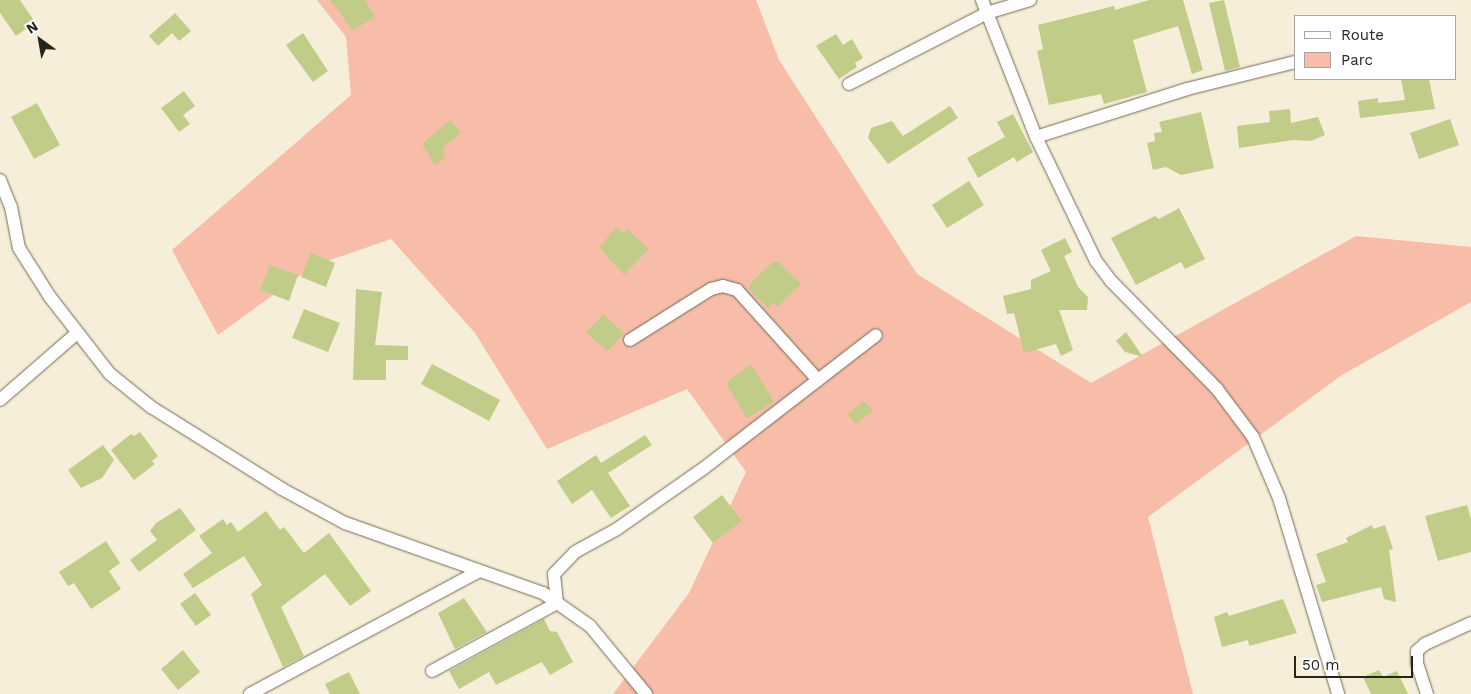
<!DOCTYPE html>
<style>
body{margin:0}
#map{position:relative;width:1471px;height:694px;overflow:hidden;background:#f6eed8;font-family:"Work Sans",sans-serif}
div>[style]{position:absolute}
.green>*{inset:0;background:#f7bda9}
.building>*{inset:0;background:#c0cc88}
.roads{filter:drop-shadow(0 0 1px #716a56) drop-shadow(0 0 1px #716a56)}
.minor>*{height:12px;margin:-6px;padding:0 6px;transform-origin:6px;border-radius:6px;background:#fff}
span{translate:-50% -50%;white-space:nowrap;text-align:center;line-height:1.15;-webkit-text-stroke:4.5px #fff;paint-order:stroke}
.legend{position:absolute;left:1294px;top:15px;width:162px;height:65px;box-sizing:border-box;background:#fff;border:1px solid #a9a7a4;margin:0;padding:6px 9px;list-style:none;font-size:15px;color:#27241c}
.legend li{display:flex;align-items:center;gap:10px;height:25px}
.legend b{width:25px;border:1px solid #a9a7a4}
.north{position:absolute;left:15px;top:15px;width:50px;height:50px;-webkit-text-stroke:4px #fff;paint-order:stroke;rotate:328deg;font-size:14px;font-weight:700;line-height:20px;text-align:center;color:#27241c}
.north::after{content:'';display:block;margin:auto;width:18px;height:22px;background:#27241c;clip-path:polygon(50% 0,100% 100%,50% 72%,0 100%)}
.scale{position:absolute;left:1294px;top:656px;width:119px;height:22px;box-sizing:border-box;border:2px solid #27241c;border-top:0;padding-left:6px;font-size:15px;line-height:18px;white-space:nowrap;color:#27241c;-webkit-text-stroke:4px #fff;paint-order:stroke}
</style>
<div id="map">
<div class="green">
<i style="clip-path:polygon(317px 0,756px 0,779px 60px,917px 274px,1091px 383px,1356px 236px,1471px 247px,1471px 302px,1342px 375px,1148px 517px,1193px 694px,613px 694px,689px 593px,746px 472px,687px 389px,547px 449px,475px 333px,391px 239px,313px 266px,218px 335px,172px 250px,351px 95px,346px 37px)"></i>
</div>
<div class="building">
<i style="clip-path:polygon(0 0,20px 0,35px 22px,16px 36px,0 13px)"></i>
<i style="clip-path:polygon(330px 0,364px 0,375px 16px,353px 31px)"></i>
<i style="clip-path:polygon(1149px 0,1183px 0,1203px 70px,1192px 74px,1178px 26px,1133px 40px,1147px 92px,1104px 104px,1101px 94px,1049px 105px,1037px 51px,1043px 49px,1038px 25px,1114px 6px,1115px 10px)"></i>
<i style="clip-path:polygon(1224px 0,1240px 67px,1225px 71px,1209px 3px)"></i>
<i style="clip-path:polygon(175px 13px,191px 31px,179px 41px,172px 33px,158px 46px,149px 36px)"></i>
<i style="clip-path:polygon(303px 33px,328px 71px,313px 82px,286px 45px)"></i>
<i style="clip-path:polygon(836px 34px,843px 45px,852px 39px,863px 58px,855px 63px,857px 67px,839px 79px,816px 46px)"></i>
<i style="clip-path:polygon(1401px 79px,1429px 79px,1435px 109px,1360px 118px,1358px 101px,1378px 98px,1378px 103px,1405px 100px)"></i>
<i style="clip-path:polygon(184px 91px,195px 106px,183px 115px,190px 124px,179px 132px,161px 108px)"></i>
<i style="clip-path:polygon(37px 103px,60px 145px,34px 159px,11px 117px)"></i>
<i style="clip-path:polygon(950px 106px,958px 118px,888px 164px,868px 138px,871px 128px,892px 121px,903px 136px)"></i>
<i style="clip-path:polygon(1290px 109px,1291px 123px,1318px 117px,1325px 135px,1311px 141px,1293px 140px,1239px 148px,1237px 126px,1270px 122px,1269px 111px)"></i>
<i style="clip-path:polygon(1201px 112px,1214px 168px,1181px 175px,1166px 167px,1153px 170px,1147px 143px,1155px 141px,1154px 133px,1162px 132px,1159px 122px)"></i>
<i style="clip-path:polygon(1013px 114px,1033px 152px,1017px 162px,1014px 157px,978px 178px,967px 158px,1005px 137px,997px 122px)"></i>
<i style="clip-path:polygon(1450px 119px,1459px 145px,1419px 159px,1410px 133px)"></i>
<i style="clip-path:polygon(450px 120px,461px 133px,443px 148px,445px 157px,435px 165px,422px 144px)"></i>
<i style="clip-path:polygon(969px 181px,984px 205px,947px 228px,932px 205px)"></i>
<i style="clip-path:polygon(1179px 208px,1205px 259px,1185px 269px,1181px 262px,1136px 285px,1111px 238px,1155px 216px,1159px 219px)"></i>
<i style="clip-path:polygon(617px 227px,623px 233px,627px 229px,649px 249px,624px 275px,599px 247px)"></i>
<i style="clip-path:polygon(1065px 238px,1072px 252px,1064px 256px,1078px 287px,1088px 297px,1087px 310px,1059px 310px,1073px 350px,1061px 356px,1056px 344px,1024px 353px,1014px 313px,1007px 314px,1003px 296px,1031px 289px,1031px 280px,1051px 271px,1041px 250px)"></i>
<i style="clip-path:polygon(311px 253px,335px 263px,326px 287px,301px 277px)"></i>
<i style="clip-path:polygon(773px 262px,779px 262px,801px 284px,778px 307px,774px 302px,768px 308px,749px 289px,751px 283px)"></i>
<i style="clip-path:polygon(270px 265px,298px 275px,289px 301px,260px 290px)"></i>
<i style="clip-path:polygon(356px 289px,382px 292px,375px 345px,408px 346px,408px 360px,386px 360px,386px 380px,353px 380px)"></i>
<i style="clip-path:polygon(304px 309px,340px 323px,328px 352px,292px 338px)"></i>
<i style="clip-path:polygon(603px 314px,624px 333px,608px 351px,586px 333px)"></i>
<i style="clip-path:polygon(1126px 332px,1143px 357px,1125px 352px,1116px 341px)"></i>
<i style="clip-path:polygon(432px 364px,500px 400px,489px 421px,421px 384px)"></i>
<i style="clip-path:polygon(751px 364px,774px 402px,747px 418px,726px 383px)"></i>
<i style="clip-path:polygon(864px 401px,873px 411px,856px 424px,848px 414px)"></i>
<i style="clip-path:polygon(140px 432px,158px 456px,152px 461px,155px 464px,134px 480px,111px 450px,131px 434px,134px 436px)"></i>
<i style="clip-path:polygon(645px 435px,652px 445px,608px 473px,630px 506px,611px 518px,592px 490px,572px 504px,557px 481px,596px 455px,601px 463px)"></i>
<i style="clip-path:polygon(103px 445px,114px 460px,102px 478px,81px 488px,68px 470px)"></i>
<i style="clip-path:polygon(722px 495px,742px 521px,713px 543px,693px 517px)"></i>
<i style="clip-path:polygon(1467px 505px,1471px 519px,1471px 552px,1438px 561px,1425px 516px)"></i>
<i style="clip-path:polygon(180px 508px,196px 530px,139px 572px,130px 560px,157px 540px,150px 531px,156px 523px)"></i>
<i style="clip-path:polygon(266px 511px,280px 530px,284px 527px,304px 553px,329px 533px,371px 591px,350px 606px,325px 574px,281px 607px,304px 656px,283px 667px,251px 594px,262px 585px,244px 556px,193px 588px,183px 574px,212px 553px,199px 536px,223px 519px,227px 525px,231px 522px,238px 532px)"></i>
<i style="clip-path:polygon(1372px 525px,1373px 529px,1385px 525px,1393px 549px,1389px 550px,1396px 602px,1384px 599px,1381px 587px,1322px 602px,1316px 585px,1326px 582px,1316px 554px,1348px 542px,1346px 538px)"></i>
<i style="clip-path:polygon(106px 541px,120px 563px,109px 571px,121px 589px,91px 609px,74px 583px,68px 586px,59px 572px)"></i>
<i style="clip-path:polygon(195px 593px,211px 615px,196px 626px,180px 604px)"></i>
<i style="clip-path:polygon(464px 598px,487px 632px,455px 649px,438px 613px)"></i>
<i style="clip-path:polygon(1283px 599px,1297px 633px,1249px 646px,1248px 640px,1222px 647px,1214px 617px,1227px 612px,1229px 616px)"></i>
<i style="clip-path:polygon(544px 619px,550px 631px,557px 632px,573px 662px,550px 675px,542px 662px,496px 685px,489px 672px,459px 689px,449px 671px)"></i>
<i style="clip-path:polygon(183px 650px,200px 672px,178px 690px,161px 669px)"></i>
<i style="clip-path:polygon(1379px 670px,1383px 677px,1397px 671px,1408px 694px,1371px 694px,1363px 677px)"></i>
<i style="clip-path:polygon(349px 672px,360px 694px,330px 694px,325px 684px)"></i>
</div>
<div class="roads">
<div class="minor">
<i style="left:982px;top:0;width:147px;rotate:68.5deg"></i>
<i style="left:1036px;top:137px;width:138px;rotate:64.2deg"></i>
<i style="left:1096px;top:261px;width:26px;rotate:53deg"></i>
<i style="left:1112px;top:282px;width:150px;rotate:45.5deg"></i>
<i style="left:1217px;top:389px;width:60px;rotate:53.1deg"></i>
<i style="left:1253px;top:437px;width:66px;rotate:66.9deg"></i>
<i style="left:1279px;top:498px;width:205px;rotate:73.2deg"></i>
<i style="left:849px;top:84px;width:155px;rotate:-27.2deg"></i>
<i style="left:987px;top:13px;width:45px;rotate:-16.8deg"></i>
<i style="left:1036px;top:137px;width:158px;rotate:-17.6deg"></i>
<i style="left:1187px;top:89px;width:111px;rotate:-14deg"></i>
<i style="left:0;top:180px;width:29px;rotate:68deg"></i>
<i style="left:11px;top:207px;width:42px;rotate:79deg"></i>
<i style="left:19px;top:248px;width:58px;rotate:57.7deg"></i>
<i style="left:50px;top:297px;width:98px;rotate:52.1deg"></i>
<i style="left:110px;top:374px;width:53px;rotate:38.8deg"></i>
<i style="left:151px;top:407px;width:155px;rotate:32deg"></i>
<i style="left:282px;top:489px;width:72px;rotate:28.4deg"></i>
<i style="left:345px;top:523px;width:210px;rotate:19.5deg"></i>
<i style="left:543px;top:593px;width:57px;rotate:35.1deg"></i>
<i style="left:590px;top:626px;width:88px;rotate:50.5deg"></i>
<i style="left:630px;top:340px;width:96px;rotate:-32.2deg"></i>
<i style="left:711px;top:289px;width:12px;rotate:-14deg"></i>
<i style="left:723px;top:286px;width:15px;rotate:16deg"></i>
<i style="left:737px;top:290px;width:121px;rotate:48deg"></i>
<i style="left:0;top:400px;width:101px;rotate:-41deg"></i>
<i style="left:432px;top:671px;width:142px;rotate:-28.5deg"></i>
<i style="left:557px;top:603px;width:29px;rotate:-96deg"></i>
<i style="left:554px;top:574px;width:30px;rotate:-46deg"></i>
<i style="left:575px;top:552px;width:48px;rotate:-28.7deg"></i>
<i style="left:617px;top:529px;width:106px;rotate:-35deg"></i>
<i style="left:704px;top:468px;width:217px;rotate:-37.7deg"></i>
<i style="left:250px;top:694px;width:260px;rotate:-28.2deg"></i>
<i style="left:1427px;top:694px;width:33px;rotate:-108deg"></i>
<i style="left:1417px;top:663px;width:12px;rotate:-90deg"></i>
<i style="left:1417px;top:651px;width:11px;rotate:-41deg"></i>
<i style="left:1425px;top:644px;width:51px;rotate:-24.5deg"></i>
</div>
</div>
<ul class="legend">
<li><b style="height:6px;background:#fff"></b>Route</li>
<li><b style="height:14px;background:#f7bda9"></b>Parc</li>
</ul>
<div class="north">N</div>
<div class="scale">50 m</div>
</div>
